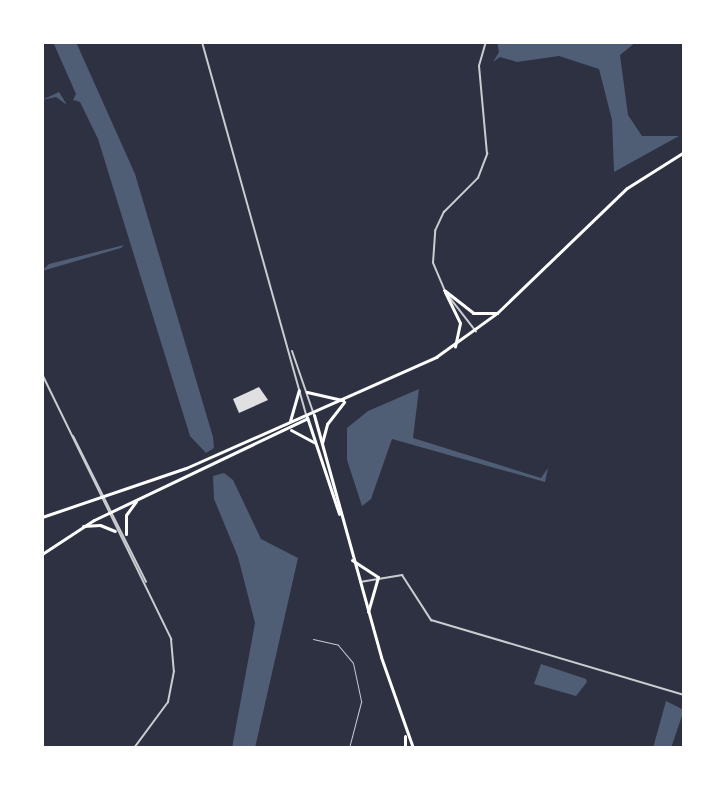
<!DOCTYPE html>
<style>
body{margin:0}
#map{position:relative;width:726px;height:790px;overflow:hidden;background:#2d3142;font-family:"Noto Sans",sans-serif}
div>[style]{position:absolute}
.water>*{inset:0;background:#4f5d75}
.building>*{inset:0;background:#e0e0e3}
.service>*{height:1px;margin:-0.5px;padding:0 0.5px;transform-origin:0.5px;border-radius:0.5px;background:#caccd0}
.minor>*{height:1.5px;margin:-0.75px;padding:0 0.75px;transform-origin:0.75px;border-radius:0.75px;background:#caccd0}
.tertiary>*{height:2px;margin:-1px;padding:0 1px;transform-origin:1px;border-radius:1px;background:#caccd0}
.primary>*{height:3px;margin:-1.5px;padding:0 1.5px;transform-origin:1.5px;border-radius:1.5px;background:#fff}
.trunk>*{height:3px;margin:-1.5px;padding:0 1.5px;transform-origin:1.5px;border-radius:1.5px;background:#fff}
span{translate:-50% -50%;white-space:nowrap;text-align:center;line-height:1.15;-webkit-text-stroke:6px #fff;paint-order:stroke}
.frame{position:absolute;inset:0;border:44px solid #fff;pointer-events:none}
</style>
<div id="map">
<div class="water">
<i style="clip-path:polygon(53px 42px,76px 42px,135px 174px,213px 437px,214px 448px,206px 453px,190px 436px,98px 139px,80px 102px,73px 100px,76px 94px)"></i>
<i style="clip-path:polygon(497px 42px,636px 42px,620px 55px,628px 115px,642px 136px,679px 136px,614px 172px,612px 120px,599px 69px,559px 56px,517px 62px,500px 57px,493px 62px,499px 52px)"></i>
<i style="clip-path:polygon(59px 92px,67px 105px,56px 97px,42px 100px)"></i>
<i style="clip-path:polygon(124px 245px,121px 248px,42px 271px,49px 264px)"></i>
<i style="clip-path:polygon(419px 389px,413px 438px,541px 478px,548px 468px,545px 482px,392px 439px,371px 499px,362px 506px,347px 460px,347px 428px,368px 411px)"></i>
<i style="clip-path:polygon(224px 473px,233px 480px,261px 539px,298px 558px,255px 748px,232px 748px,255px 623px,238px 557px,214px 499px,213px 476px)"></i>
<i style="clip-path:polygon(541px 664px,586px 679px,587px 682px,576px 696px,534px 684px)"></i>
<i style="clip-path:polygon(666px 701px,684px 710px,671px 748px,653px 748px)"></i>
</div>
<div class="building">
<i style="clip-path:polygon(259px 387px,268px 400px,239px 413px,233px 399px)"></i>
</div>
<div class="service">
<i style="left:313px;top:639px;width:26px;rotate:13deg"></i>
<i style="left:338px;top:645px;width:23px;rotate:50deg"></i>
<i style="left:353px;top:663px;width:40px;rotate:78deg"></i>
<i style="left:361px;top:702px;width:48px;rotate:104.6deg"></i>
</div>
<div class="minor">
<i style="left:444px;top:289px;width:28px;rotate:-113deg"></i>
<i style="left:433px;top:263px;width:32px;rotate:-86deg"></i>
<i style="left:435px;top:231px;width:21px;rotate:-65deg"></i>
<i style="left:444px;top:212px;width:48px;rotate:-45deg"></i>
<i style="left:478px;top:178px;width:26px;rotate:-69deg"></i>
<i style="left:487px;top:154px;width:88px;rotate:-95.2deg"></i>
<i style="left:479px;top:66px;width:25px;rotate:-74deg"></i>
<i style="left:448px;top:295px;width:46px;rotate:52.1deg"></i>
</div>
<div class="tertiary">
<i style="left:202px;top:42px;width:387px;rotate:74.4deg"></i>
<i style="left:292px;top:351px;width:68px;rotate:71deg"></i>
<i style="left:42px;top:374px;width:295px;rotate:64deg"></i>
<i style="left:171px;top:639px;width:32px;rotate:85deg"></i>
<i style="left:174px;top:671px;width:32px;rotate:101deg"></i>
<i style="left:168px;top:702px;width:57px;rotate:126.5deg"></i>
<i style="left:73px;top:436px;width:163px;rotate:63.4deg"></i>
<i style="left:360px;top:582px;width:43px;rotate:-9.5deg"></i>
<i style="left:402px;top:575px;width:54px;rotate:57.2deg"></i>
<i style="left:431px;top:620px;width:264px;rotate:16.5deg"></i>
</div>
<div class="primary">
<i style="left:314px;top:415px;width:251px;rotate:74.5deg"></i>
<i style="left:381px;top:657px;width:96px;rotate:70.6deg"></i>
<i style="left:307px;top:417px;width:102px;rotate:71.7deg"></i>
<i style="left:352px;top:560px;width:31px;rotate:33deg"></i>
<i style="left:378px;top:577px;width:36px;rotate:106deg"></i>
<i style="left:405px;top:736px;width:12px;rotate:90deg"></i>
</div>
<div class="trunk">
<i style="left:444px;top:290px;width:37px;rotate:38deg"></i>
<i style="left:473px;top:313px;width:24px"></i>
<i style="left:445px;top:292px;width:34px;rotate:64deg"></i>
<i style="left:460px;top:323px;width:24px;rotate:102deg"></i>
<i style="left:307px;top:392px;width:37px;rotate:13deg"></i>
<i style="left:290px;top:421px;width:32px;rotate:-74deg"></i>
<i style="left:291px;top:430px;width:26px;rotate:28deg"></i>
<i style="left:322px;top:443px;width:20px;rotate:-75deg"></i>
<i style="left:327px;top:424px;width:28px;rotate:-52deg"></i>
<i style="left:42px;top:517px;width:152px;rotate:-18.8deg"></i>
<i style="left:186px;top:468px;width:274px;rotate:-23.9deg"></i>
<i style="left:436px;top:357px;width:75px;rotate:-35.8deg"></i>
<i style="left:497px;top:313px;width:180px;rotate:-43.9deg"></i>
<i style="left:627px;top:188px;width:67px;rotate:-32.3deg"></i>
<i style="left:83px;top:526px;width:17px;rotate:-3deg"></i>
<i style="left:100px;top:525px;width:16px;rotate:22deg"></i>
<i style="left:126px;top:534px;width:19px;rotate:-90deg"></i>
<i style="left:126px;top:515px;width:17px;rotate:-54deg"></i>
<i style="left:42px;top:554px;width:62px;rotate:-33.2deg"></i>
<i style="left:94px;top:520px;width:235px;rotate:-25.5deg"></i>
</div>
<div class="frame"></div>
</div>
